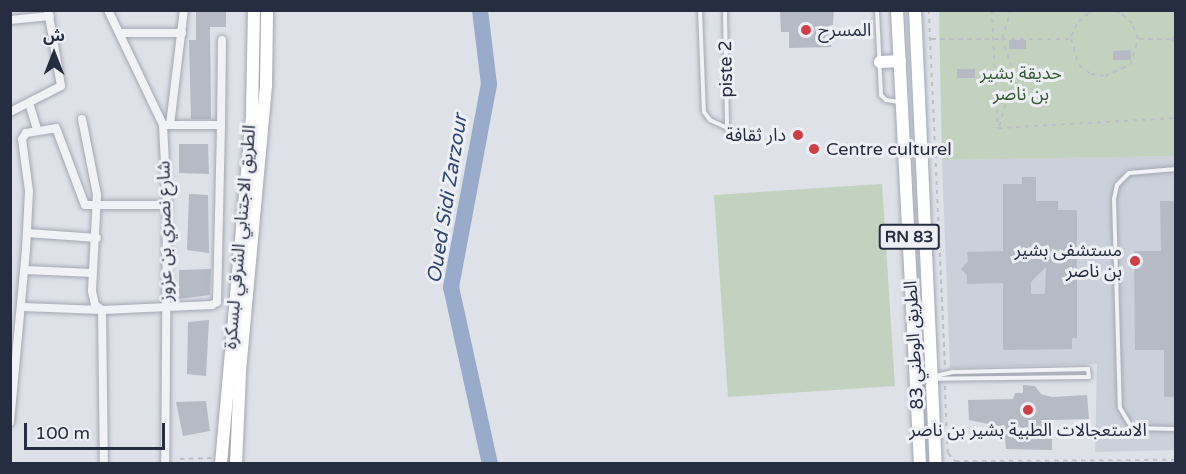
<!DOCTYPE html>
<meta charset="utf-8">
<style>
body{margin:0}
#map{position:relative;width:1186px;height:474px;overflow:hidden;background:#dee1e8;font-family:"Varela Round","Noto Sans Arabic",sans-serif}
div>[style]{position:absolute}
.built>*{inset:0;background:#ccd0da}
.green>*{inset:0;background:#c2d2bf}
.river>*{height:16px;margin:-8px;padding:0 8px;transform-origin:8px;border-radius:8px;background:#98abca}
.building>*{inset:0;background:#b5bac5}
.path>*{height:1.5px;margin-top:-0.75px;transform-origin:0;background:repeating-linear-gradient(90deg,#bcbfc7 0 4.5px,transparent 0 9px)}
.roads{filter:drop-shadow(0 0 2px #a3a7b2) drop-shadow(0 0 2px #a3a7b2)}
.service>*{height:4px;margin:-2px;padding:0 2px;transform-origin:2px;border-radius:2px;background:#f1f2f6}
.minor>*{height:8px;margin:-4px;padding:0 4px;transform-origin:4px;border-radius:4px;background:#f1f2f6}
.trunk>*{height:12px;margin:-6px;padding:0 6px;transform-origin:6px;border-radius:6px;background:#fff}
.dots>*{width:16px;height:16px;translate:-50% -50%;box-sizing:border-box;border:3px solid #eef0f6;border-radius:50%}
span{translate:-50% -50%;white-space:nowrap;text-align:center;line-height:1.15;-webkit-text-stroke:6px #eef0f6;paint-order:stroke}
.shield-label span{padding:2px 4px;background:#eef0f6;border:2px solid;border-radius:4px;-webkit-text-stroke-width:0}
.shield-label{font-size:16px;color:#272d40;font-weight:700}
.poi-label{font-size:18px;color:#272d40}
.left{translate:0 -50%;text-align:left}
.right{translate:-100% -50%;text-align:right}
.street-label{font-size:18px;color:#272d40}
.park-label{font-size:18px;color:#375c34}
.water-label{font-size:20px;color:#304775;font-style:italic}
.frame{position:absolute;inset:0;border:12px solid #272d40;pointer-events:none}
.north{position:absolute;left:24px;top:24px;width:60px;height:60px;-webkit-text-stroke:4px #eef0f6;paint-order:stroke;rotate:0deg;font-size:16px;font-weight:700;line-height:24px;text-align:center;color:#272d40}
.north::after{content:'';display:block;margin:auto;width:21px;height:27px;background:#272d40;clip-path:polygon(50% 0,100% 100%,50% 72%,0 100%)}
.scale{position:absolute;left:24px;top:423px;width:141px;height:27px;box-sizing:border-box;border:3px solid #272d40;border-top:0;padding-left:8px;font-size:18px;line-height:21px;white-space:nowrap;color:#272d40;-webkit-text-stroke:4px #eef0f6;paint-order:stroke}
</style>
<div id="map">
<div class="built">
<i style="clip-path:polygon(1175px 156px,1175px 450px,1095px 452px,1097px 364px,950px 368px,942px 160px)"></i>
</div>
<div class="green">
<i style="clip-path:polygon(939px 11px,1175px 11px,1175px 156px,942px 160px)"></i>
<i style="clip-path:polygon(882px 184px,895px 386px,728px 397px,714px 195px)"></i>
</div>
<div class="river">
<i style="left:480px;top:10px;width:75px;rotate:83.1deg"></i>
<i style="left:489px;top:84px;width:207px;rotate:100.6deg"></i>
<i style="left:451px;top:287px;width:181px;rotate:77.6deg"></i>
</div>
<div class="building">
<i style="clip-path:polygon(196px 10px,226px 10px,226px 27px,210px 27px,211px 119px,191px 119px,189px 40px,196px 40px)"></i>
<i style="clip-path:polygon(780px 10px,834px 10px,831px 47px,789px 48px,789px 32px,781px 32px)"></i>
<i style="clip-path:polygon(1009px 40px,1026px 40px,1026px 49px,1009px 49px)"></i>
<i style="clip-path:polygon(1131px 50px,1131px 60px,1113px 60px,1113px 51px)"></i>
<i style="clip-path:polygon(957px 69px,975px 69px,975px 78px,957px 78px)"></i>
<i style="clip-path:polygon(179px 144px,208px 144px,209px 174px,179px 173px)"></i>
<i style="clip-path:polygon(evenodd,1022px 177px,1036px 177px,1036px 201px,1058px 201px,1058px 210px,1077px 210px,1077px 338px,1072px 338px,1072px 349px,1003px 350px,1003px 283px,967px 284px,967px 275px,961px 269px,968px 261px,967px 252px,1003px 251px,1003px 184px,1022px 184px,1022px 177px,1046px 267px,1045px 294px,1031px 294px,1031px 282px,1046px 267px)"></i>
<i style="clip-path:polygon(189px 194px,208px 195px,209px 253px,187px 250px)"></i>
<i style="clip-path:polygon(1160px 201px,1176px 201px,1176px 397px,1164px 397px,1164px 350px,1135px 350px,1134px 251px,1161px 251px)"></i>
<i style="clip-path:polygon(211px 269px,210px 295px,179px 299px,179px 270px)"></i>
<i style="clip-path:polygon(209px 320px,206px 376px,187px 374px,188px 322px)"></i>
<i style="clip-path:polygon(1023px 385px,1035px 386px,1041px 394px,1052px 397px,1087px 395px,1089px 419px,1052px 420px,1052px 450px,1006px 449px,1004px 427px,969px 420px,968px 400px,1013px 399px,1015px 393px,1023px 393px)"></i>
<i style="clip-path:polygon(206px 401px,210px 431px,183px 436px,176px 402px)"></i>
</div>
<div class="path">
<i style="left:929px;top:10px;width:356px;rotate:87.4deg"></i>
<i style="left:992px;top:10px;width:118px;rotate:87.1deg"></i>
<i style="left:998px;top:128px;width:178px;rotate:-3.2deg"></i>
<i style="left:1100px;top:10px;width:11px;rotate:165deg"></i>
<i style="left:1089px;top:13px;width:16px;rotate:137deg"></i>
<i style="left:1077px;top:24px;width:16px;rotate:112deg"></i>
<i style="left:1071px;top:39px;width:27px;rotate:73deg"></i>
<i style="left:1079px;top:65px;width:15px;rotate:37deg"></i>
<i style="left:1091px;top:74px;width:14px;rotate:8deg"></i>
<i style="left:1105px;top:76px;width:27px;rotate:-24deg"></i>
<i style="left:1130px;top:65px;width:27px;rotate:-73deg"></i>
<i style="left:1138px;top:39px;width:16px;rotate:-112deg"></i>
<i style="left:1132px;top:24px;width:16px;rotate:-137deg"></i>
<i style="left:1120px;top:13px;width:10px;rotate:-163deg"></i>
<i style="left:1176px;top:35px;width:6px;rotate:135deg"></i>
<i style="left:1172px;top:39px;width:6px;rotate:45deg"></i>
<i style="left:931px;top:39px;width:71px"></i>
<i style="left:1002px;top:39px;width:30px;rotate:-73deg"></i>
<i style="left:1139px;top:39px;width:37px"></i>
<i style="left:999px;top:126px;width:52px;rotate:-73.3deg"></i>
<i style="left:1014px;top:76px;width:39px;rotate:-108deg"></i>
<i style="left:1002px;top:39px;width:68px"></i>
<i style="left:945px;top:386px;width:67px;rotate:87.4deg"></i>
<i style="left:948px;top:453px;width:11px;rotate:49deg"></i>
<i style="left:955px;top:461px;width:221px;rotate:-0.3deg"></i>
<i style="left:180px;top:459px;width:32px;rotate:-2deg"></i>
</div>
<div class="roads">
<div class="service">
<i style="left:700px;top:10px;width:102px;rotate:87.8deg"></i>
<i style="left:704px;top:112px;width:10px;rotate:53deg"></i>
<i style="left:710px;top:120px;width:38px;rotate:25deg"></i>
<i style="left:725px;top:10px;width:118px;rotate:89deg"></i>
<i style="left:877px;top:10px;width:85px;rotate:87.3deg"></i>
<i style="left:881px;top:95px;width:7px;rotate:45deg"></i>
<i style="left:886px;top:100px;width:13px;rotate:9deg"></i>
<i style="left:1176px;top:169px;width:47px;rotate:175.1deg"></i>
<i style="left:1129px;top:173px;width:17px;rotate:135deg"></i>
<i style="left:1117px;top:185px;width:14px;rotate:102deg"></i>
<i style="left:1114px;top:199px;width:209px;rotate:88.4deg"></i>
<i style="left:1120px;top:408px;width:23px;rotate:59deg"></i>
<i style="left:1132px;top:428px;width:44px;rotate:1.3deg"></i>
<i style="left:918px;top:380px;width:37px;rotate:-13deg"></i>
<i style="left:954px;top:372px;width:134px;rotate:-1.3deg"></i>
<i style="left:1088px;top:369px;width:8px;rotate:83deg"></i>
<i style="left:1089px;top:377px;width:153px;rotate:179.3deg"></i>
</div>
<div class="minor">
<i style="left:108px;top:10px;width:127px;rotate:64.4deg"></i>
<i style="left:163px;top:125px;width:80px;rotate:87.1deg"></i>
<i style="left:167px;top:205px;width:259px;rotate:90.4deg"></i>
<i style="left:10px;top:20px;width:40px;rotate:-5.7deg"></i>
<i style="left:120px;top:33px;width:62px"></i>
<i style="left:29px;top:103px;width:28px;rotate:73deg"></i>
<i style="left:10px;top:112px;width:57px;rotate:-27deg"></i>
<i style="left:61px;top:86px;width:77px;rotate:-99.7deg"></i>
<i style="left:82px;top:119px;width:77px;rotate:78.8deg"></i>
<i style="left:97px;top:195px;width:96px;rotate:93deg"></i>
<i style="left:92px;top:291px;width:14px;rotate:78deg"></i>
<i style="left:95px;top:305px;width:9px;rotate:36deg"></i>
<i style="left:102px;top:310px;width:154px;rotate:89.3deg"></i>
<i style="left:163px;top:125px;width:58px"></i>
<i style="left:221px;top:125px;width:85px;rotate:-89.3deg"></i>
<i style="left:170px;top:125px;width:116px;rotate:-83.1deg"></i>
<i style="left:27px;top:233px;width:70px;rotate:4.1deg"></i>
<i style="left:25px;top:270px;width:67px;rotate:2.6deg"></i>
<i style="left:23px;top:307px;width:79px;rotate:2.2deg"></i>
<i style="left:102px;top:310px;width:110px;rotate:-2.6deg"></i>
<i style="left:212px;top:305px;width:6px;rotate:-31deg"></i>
<i style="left:217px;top:302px;width:177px;rotate:-88.7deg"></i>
<i style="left:10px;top:422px;width:173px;rotate:-84.7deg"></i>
<i style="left:26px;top:250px;width:59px;rotate:-87.1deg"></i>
<i style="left:29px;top:191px;width:52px;rotate:-97.7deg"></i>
<i style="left:22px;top:139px;width:7px;rotate:-56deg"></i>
<i style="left:26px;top:133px;width:30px;rotate:-9deg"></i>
<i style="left:56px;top:128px;width:82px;rotate:69.4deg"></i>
<i style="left:85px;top:205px;width:82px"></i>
</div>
<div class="trunk">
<i style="left:897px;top:10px;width:455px;rotate:87.1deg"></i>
<i style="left:915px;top:10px;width:454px;rotate:87.4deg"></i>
<i style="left:880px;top:62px;width:20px;rotate:-3deg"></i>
<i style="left:221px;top:464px;width:351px;rotate:-84.9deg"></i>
<i style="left:252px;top:114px;width:104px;rotate:-88.9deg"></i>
<i style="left:236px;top:464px;width:93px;rotate:-87.5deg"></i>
<i style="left:240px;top:371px;width:286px;rotate:-84.8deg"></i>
<i style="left:266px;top:86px;width:76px;rotate:-89.2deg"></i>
</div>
</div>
<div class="dots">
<i style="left:806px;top:30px;background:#d23e45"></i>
<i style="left:798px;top:135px;background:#d23e45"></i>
<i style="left:814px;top:149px;background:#d23e45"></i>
<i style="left:1135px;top:261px;background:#d23e45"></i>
<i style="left:1028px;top:410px;background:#d23e45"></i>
</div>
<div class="shield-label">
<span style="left:909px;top:237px">RN 83</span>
</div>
<div class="poi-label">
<span class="left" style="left:818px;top:30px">المسرح</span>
<span class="right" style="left:786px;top:135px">دار ثقافة</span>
<span class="left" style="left:826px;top:149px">Centre culturel</span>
<span class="right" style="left:1122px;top:261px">مستشفى بشير<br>بن ناصر</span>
<span style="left:1028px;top:430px">الاستعجالات الطبية بشير بن ناصر</span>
</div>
<div class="street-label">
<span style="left:726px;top:69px;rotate:-91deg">piste 2</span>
<span style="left:165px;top:231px;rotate:-91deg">شارع نصري بن عزوز</span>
<span style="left:240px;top:237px;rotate:-85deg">الطريق الاجتنابي الشرقي لبسكرة</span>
<span style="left:914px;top:345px;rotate:-93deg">الطريق الوطني 83</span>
</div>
<div class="park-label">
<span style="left:1021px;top:84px">حديقة بشير<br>بن ناصر</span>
</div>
<div class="water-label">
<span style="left:448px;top:199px;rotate:-81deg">Oued Sidi Zarzour</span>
</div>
<div class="frame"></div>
<div class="north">ش</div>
<div class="scale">100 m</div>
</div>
